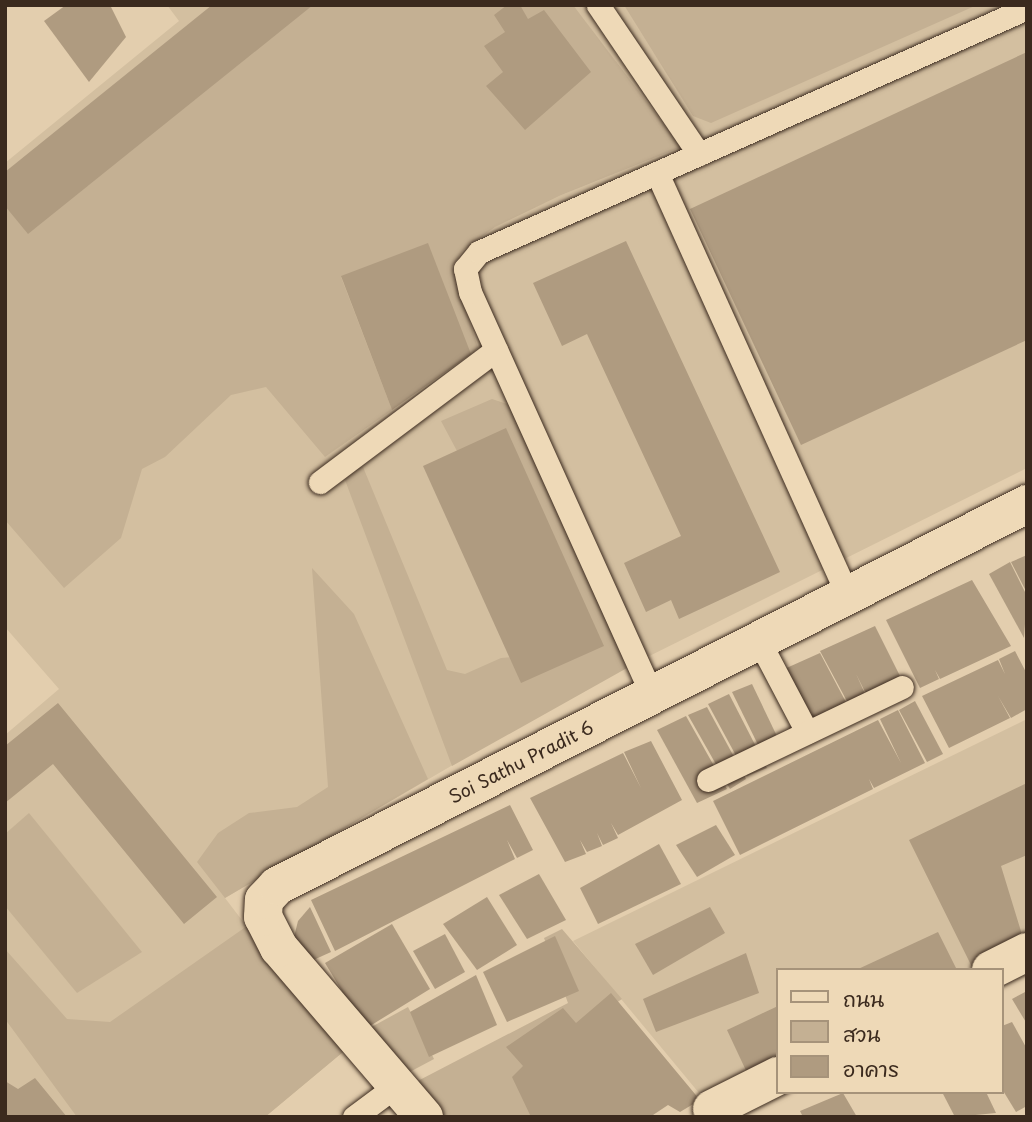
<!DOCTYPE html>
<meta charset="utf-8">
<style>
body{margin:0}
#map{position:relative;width:1032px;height:1122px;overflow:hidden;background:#e3ceae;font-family:"Playpen Sans","Playpen Sans Thai",sans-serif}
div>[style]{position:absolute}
.built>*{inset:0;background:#d3bfa0}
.green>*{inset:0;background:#c4b093}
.building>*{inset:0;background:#af9b80}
.roads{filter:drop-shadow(0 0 2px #3b2a1e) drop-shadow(0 0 2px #3b2a1e)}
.service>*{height:23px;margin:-11.5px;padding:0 11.5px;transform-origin:11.5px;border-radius:11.5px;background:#eed9b7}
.minor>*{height:38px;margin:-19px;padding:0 19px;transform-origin:19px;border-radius:19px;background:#eed9b7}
span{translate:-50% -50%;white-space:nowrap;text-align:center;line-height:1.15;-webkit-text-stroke:7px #eed9b7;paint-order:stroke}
.street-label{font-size:18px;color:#3b2a1e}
.frame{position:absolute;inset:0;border:7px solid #3b2a1e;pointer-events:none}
.legend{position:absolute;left:776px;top:968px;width:228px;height:126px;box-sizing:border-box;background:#eed9b7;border:2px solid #a6937a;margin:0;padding:9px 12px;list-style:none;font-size:21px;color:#3b2a1e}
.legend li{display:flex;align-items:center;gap:14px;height:35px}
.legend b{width:35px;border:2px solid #a6937a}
</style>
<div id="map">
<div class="built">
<i style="clip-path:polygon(167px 5px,1027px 5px,1027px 468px,583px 689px,225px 898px,343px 1052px,265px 1117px,5px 1117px,5px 735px,59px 689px,5px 627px,5px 163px,179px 21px)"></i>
<i style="clip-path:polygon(1027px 719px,1027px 939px,965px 970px,778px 970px,778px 1062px,704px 1099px,573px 941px)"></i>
</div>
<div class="green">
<i style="clip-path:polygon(305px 5px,573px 5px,681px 147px,561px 195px,495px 227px,463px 250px,452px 267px,478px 348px,471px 354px,341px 277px,392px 410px,325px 457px,266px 387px,231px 395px,165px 457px,142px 469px,121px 538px,64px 588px,5px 520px,5px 170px,39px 208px)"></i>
<i style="clip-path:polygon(624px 5px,977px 5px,711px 123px,693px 116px)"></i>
<i style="clip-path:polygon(492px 399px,513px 406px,627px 668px,452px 766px,345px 480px,352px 469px,363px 467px,447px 670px,465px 674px,501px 658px,524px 656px,457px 451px,441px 421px)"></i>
<i style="clip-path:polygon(312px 568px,354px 614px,428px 779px,225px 898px,197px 862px,218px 833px,249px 813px,297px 807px,328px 787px)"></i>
<i style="clip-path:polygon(29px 813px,142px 952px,77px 993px,5px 906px,5px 834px)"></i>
<i style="clip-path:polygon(247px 926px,343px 1052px,265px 1117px,77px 1117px,5px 1019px,5px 949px,67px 1019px,110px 1022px)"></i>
<i style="clip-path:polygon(562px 929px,622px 999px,529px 1060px,563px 1117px,438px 1117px,410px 1085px,568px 1003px,544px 938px)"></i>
<i style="clip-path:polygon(408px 1007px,434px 1059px,404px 1075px,366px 1030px)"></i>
</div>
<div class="building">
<i style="clip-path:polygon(66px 5px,110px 5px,126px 37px,89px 82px,44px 21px)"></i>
<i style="clip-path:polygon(212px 5px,313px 5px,28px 234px,5px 206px,5px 172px)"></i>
<i style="clip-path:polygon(507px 5px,520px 5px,528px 19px,544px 10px,591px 72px,525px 130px,486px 86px,503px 72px,484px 46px,505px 32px,494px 15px)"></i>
<i style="clip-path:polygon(1027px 52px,1027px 340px,801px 445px,690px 209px)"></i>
<i style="clip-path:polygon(626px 241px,780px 572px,679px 619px,671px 600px,646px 612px,624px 563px,681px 536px,587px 334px,562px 346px,533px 283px)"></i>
<i style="clip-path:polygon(428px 243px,471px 354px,392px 410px,341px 276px)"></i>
<i style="clip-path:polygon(506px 428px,604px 646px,521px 683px,423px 466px)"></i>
<i style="clip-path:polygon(1027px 555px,1027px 593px,1011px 562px)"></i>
<i style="clip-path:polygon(1010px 562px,1027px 596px,1024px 638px,989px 574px)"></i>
<i style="clip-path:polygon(972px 580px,1011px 646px,940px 679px,935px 670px,939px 679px,920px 688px,886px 620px)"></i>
<i style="clip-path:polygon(875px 626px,902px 680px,868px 698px,856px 674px,867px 698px,849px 705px,820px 651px)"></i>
<i style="clip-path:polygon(1015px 651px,1027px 674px,1027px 709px,1011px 718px,998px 696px,1010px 718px,949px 748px,922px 696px,998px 660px,1005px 674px,999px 659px)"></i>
<i style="clip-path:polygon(820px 653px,848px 706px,830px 716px,825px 708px,829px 716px,811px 725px,782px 670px)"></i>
<i style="clip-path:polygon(752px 684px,786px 755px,768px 765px,732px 692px)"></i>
<i style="clip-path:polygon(729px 694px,767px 768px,747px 776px,708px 704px)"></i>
<i style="clip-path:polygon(915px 701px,943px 754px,927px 762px,899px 710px)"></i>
<i style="clip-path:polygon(58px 703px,217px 897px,184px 924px,53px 764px,5px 803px,5px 746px)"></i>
<i style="clip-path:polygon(707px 707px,746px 779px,730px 789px,688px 715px)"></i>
<i style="clip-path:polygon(898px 710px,925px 763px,874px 788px,869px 779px,873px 789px,740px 855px,713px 801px,878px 720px,901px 763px,880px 719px)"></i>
<i style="clip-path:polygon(686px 716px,727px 789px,697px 803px,657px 730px)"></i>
<i style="clip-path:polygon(651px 741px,682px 800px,618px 835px,611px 823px,618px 838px,603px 845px,597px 833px,602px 846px,587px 852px,580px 840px,586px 854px,565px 862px,530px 798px,623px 753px,641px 788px,624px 752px)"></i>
<i style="clip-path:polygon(1027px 783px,1027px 855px,1001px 866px,1024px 941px,972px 967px,909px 840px)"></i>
<i style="clip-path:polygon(510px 805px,533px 850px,517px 858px,507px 840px,515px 859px,335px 951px,311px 900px)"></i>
<i style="clip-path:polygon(716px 825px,735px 855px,697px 877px,676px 845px)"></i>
<i style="clip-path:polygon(659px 844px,681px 884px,598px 924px,580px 888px)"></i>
<i style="clip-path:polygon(539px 874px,566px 920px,527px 939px,499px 895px)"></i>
<i style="clip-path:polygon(487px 897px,517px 945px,477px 970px,443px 924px)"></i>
<i style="clip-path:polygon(310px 907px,331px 952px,309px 962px,293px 941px,298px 921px)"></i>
<i style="clip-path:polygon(710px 907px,725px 933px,653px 975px,635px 944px)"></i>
<i style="clip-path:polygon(392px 924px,430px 989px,365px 1029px,325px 963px)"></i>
<i style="clip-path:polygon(938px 932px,957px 970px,856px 970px)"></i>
<i style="clip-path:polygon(445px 934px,465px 972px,435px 989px,413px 951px)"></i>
<i style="clip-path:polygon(555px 936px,579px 991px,507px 1022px,483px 972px)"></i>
<i style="clip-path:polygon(746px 953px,759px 993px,656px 1032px,643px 999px)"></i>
<i style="clip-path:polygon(476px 975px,497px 1025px,429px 1057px,410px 1012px)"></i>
<i style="clip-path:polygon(1027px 991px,1027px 1024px,1012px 999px)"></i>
<i style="clip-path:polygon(611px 993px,700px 1100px,680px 1112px,668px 1105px,650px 1117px,531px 1117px,512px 1077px,523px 1066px,506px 1047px,563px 1008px,576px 1023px)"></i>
<i style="clip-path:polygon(778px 1006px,778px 1062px,749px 1077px,727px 1030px)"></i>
<i style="clip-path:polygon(1012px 1022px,1027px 1049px,1027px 1106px,1016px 1112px,1002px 1089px,1002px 1026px)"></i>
<i style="clip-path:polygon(35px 1078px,67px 1117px,5px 1117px,5px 1081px,18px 1089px)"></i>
<i style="clip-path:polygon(942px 1092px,986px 1092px,996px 1113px,955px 1117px)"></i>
<i style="clip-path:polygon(843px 1093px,857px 1117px,803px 1117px,800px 1111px)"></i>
</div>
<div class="roads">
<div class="service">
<i style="left:598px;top:5px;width:180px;rotate:55.9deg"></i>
<i style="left:657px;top:173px;width:464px;rotate:65.7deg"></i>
<i style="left:320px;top:482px;width:220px;rotate:-36.9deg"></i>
<i style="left:759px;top:641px;width:103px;rotate:62.2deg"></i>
<i style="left:652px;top:695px;width:442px;rotate:-114.3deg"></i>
<i style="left:470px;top:292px;width:24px;rotate:-102deg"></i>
<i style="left:465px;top:269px;width:22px;rotate:-51deg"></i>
<i style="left:479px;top:252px;width:600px;rotate:-24deg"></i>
<i style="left:708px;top:780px;width:215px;rotate:-25.6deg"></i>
<i style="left:354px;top:1117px;width:54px;rotate:-36.7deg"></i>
</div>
<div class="minor">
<i style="left:991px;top:970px;width:40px;rotate:-26.6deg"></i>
<i style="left:712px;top:1109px;width:74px;rotate:-26.6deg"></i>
<i style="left:424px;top:1117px;width:223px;rotate:-130.6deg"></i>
<i style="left:279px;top:948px;width:35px;rotate:-117deg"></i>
<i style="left:263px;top:917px;width:17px;rotate:-87deg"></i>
<i style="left:264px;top:900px;width:19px;rotate:-47deg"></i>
<i style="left:277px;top:886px;width:842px;rotate:-26.99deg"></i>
</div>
</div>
<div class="street-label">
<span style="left:521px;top:762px;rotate:-27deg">Soi Sathu Pradit 6</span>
</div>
<div class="frame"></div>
<ul class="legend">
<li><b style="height:9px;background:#eed9b7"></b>ถนน</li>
<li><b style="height:19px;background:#c4b093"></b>สวน</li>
<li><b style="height:19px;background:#af9b80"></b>อาคาร</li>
</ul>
</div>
